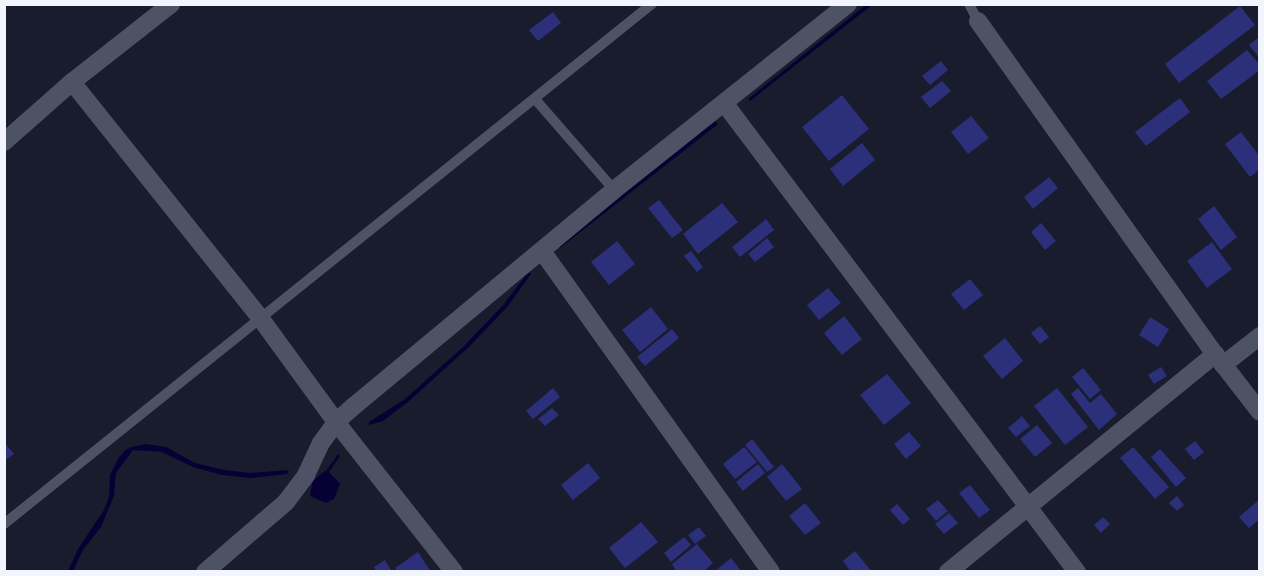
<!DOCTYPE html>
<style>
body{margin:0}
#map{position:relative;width:1264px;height:576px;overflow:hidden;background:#191c2c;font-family:"IBM Plex Serif",serif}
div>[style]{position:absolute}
.water>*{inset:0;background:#070034}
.building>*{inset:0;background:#2c307b}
.service>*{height:10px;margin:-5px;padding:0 5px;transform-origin:5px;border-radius:5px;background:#4e5265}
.minor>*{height:18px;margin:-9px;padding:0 9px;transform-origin:9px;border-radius:9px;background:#4e5265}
span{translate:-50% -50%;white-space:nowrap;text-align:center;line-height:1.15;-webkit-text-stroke:4.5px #101222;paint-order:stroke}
.frame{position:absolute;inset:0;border:6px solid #f2f4fe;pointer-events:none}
</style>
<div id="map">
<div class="water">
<i style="clip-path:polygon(867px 4px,872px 5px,750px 101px,748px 99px)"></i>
<i style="clip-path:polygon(715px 121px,718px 124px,560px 248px,559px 246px)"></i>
<i style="clip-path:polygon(528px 272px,531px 274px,508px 306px,470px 346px,408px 402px,383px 421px,369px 425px,369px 422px,405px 399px,464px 346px,504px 304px)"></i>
<i style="clip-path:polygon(146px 444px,166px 447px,195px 463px,224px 470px,250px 473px,289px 470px,287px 474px,251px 478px,222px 475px,193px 467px,162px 452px,133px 450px,116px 473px,114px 496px,101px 527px,83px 550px,73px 571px,68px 571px,78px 549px,104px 510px,109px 497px,110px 475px,118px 459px,124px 451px,131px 447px)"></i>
<i style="clip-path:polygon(338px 454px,340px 456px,329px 472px,340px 484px,334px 499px,326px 503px,310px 496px,313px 480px,327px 470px)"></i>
</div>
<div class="building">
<i style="clip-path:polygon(1240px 6px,1255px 25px,1179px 83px,1165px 64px)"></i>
<i style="clip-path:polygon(553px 12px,561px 23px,538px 41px,529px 30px)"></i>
<i style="clip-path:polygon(1258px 38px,1260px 40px,1260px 59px,1249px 45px)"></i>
<i style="clip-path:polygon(1247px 50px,1260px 65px,1260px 70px,1221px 99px,1207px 81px)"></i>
<i style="clip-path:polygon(941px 61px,948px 70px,930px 85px,922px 76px)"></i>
<i style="clip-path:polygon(942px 81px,951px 91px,930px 108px,921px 97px)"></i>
<i style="clip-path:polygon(842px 95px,869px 129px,829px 161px,802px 127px)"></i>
<i style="clip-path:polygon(1180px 98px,1190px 112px,1146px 146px,1135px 132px)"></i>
<i style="clip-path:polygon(971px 116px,989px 138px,968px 154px,951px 132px)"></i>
<i style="clip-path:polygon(1241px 132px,1260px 157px,1260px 169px,1250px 177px,1225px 144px)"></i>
<i style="clip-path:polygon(862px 143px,875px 160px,843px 186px,830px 169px)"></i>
<i style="clip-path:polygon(1049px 177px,1058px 188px,1033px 209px,1024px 197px)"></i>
<i style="clip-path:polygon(659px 200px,683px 230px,672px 238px,648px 208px)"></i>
<i style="clip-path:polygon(722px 203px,738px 222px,698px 254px,683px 234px)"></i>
<i style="clip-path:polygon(1214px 206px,1237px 237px,1221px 250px,1198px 219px)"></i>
<i style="clip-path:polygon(766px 219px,774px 230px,740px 257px,732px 247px)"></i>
<i style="clip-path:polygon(1041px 223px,1056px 241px,1045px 250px,1031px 232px)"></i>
<i style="clip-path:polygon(767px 238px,774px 247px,755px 262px,748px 254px)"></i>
<i style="clip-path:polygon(617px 241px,635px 264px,609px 285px,591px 262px)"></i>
<i style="clip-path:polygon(1212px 242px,1232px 269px,1207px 288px,1187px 261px)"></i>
<i style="clip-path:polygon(691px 251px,703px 267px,697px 272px,684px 256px)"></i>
<i style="clip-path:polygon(970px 279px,983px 295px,964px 310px,951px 294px)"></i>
<i style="clip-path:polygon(828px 288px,841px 303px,819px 320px,807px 305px)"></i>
<i style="clip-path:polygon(651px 307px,668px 329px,640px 352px,622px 330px)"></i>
<i style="clip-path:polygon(844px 316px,862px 339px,842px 355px,824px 333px)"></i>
<i style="clip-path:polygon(1150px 317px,1169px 329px,1158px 347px,1139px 335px)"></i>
<i style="clip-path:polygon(1040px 326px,1049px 337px,1040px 344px,1031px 333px)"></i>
<i style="clip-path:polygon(672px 329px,679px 338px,645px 366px,637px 357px)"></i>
<i style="clip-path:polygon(1005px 338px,1023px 361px,1002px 379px,983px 356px)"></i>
<i style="clip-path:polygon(1161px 367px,1167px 376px,1154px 384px,1148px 375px)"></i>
<i style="clip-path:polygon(1083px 368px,1101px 390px,1090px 399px,1072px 377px)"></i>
<i style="clip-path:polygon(887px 374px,911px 403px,884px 425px,860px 395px)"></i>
<i style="clip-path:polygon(553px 388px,560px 397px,533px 419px,526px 411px)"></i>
<i style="clip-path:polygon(1057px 388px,1088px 427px,1065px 445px,1034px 406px)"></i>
<i style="clip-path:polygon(1078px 388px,1090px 403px,1101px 394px,1117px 414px,1099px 430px,1071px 394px)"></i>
<i style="clip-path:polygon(552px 408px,559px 415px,545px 426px,538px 419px)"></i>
<i style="clip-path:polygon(1022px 416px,1030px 426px,1016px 437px,1008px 428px)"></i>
<i style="clip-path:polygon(1037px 425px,1052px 443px,1035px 457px,1020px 439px)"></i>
<i style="clip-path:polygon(909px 432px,921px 446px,906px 459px,894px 444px)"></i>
<i style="clip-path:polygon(752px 439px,774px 467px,767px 472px,745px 445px)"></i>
<i style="clip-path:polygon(1195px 441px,1204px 452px,1194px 460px,1185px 449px)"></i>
<i style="clip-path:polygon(4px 442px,14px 454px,4px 461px)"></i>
<i style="clip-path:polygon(744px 447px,757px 462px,735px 479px,723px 464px)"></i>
<i style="clip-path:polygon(1133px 447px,1169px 487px,1155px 499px,1120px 458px)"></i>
<i style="clip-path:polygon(1160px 449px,1186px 478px,1176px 487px,1151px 457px)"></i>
<i style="clip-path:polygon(588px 463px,600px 478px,573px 500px,561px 485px)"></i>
<i style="clip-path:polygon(758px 464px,765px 473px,743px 491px,736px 482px)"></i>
<i style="clip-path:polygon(782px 464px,802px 489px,786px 501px,767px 477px)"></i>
<i style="clip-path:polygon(970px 485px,990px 510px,979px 518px,959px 493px)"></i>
<i style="clip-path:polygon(1177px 496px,1184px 505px,1177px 511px,1169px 503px)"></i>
<i style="clip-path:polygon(1260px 499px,1260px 519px,1249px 528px,1239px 517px)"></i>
<i style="clip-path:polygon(938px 500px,948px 511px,936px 521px,926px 509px)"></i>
<i style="clip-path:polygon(805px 503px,821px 523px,805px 535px,789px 516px)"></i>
<i style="clip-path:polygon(897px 504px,910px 519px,903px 525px,890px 510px)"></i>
<i style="clip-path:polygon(949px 513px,958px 523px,944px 534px,935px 524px)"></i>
<i style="clip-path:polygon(1103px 517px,1110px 524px,1101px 533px,1094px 525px)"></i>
<i style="clip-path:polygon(641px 522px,658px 542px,625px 568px,609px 548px)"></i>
<i style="clip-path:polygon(699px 527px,706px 536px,695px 544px,688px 535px)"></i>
<i style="clip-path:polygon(684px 537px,691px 545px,671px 562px,664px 553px)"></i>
<i style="clip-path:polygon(697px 544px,713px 563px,703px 572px,677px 572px,672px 564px)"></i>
<i style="clip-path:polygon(855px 551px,872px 572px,851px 572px,843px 561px)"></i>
<i style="clip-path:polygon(418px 552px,431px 572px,398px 572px,395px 568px)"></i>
<i style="clip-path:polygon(731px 558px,742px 572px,714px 572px)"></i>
<i style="clip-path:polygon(385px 560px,392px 572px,377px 572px,374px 567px)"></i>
</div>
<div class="service">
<i style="left:969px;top:4px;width:19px;rotate:62deg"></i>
<i style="left:535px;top:99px;width:121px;rotate:49deg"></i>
<i style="left:4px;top:524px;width:831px;rotate:-38.75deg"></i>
</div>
<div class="minor">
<i style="left:978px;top:21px;width:409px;rotate:54.6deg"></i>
<i style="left:1215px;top:354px;width:73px;rotate:52.2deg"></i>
<i style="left:72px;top:82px;width:303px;rotate:51.4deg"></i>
<i style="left:261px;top:319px;width:127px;rotate:53.9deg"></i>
<i style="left:336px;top:422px;width:191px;rotate:51.8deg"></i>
<i style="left:725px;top:104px;width:586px;rotate:53.05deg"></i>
<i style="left:4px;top:142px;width:91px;rotate:-41.4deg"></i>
<i style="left:72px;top:82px;width:126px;rotate:-38.2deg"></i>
<i style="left:542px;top:251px;width:394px;rotate:54.5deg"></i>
<i style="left:1223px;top:365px;width:47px;rotate:-38.1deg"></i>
<i style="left:205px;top:572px;width:107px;rotate:-40.8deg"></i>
<i style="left:286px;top:502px;width:34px;rotate:-53deg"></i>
<i style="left:306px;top:475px;width:35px;rotate:-65deg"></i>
<i style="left:321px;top:443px;width:26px;rotate:-54deg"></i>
<i style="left:336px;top:422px;width:24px;rotate:-42deg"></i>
<i style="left:354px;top:406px;width:338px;rotate:-39.7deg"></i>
<i style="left:614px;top:190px;width:299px;rotate:-38.5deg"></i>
<i style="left:948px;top:572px;width:345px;rotate:-39.2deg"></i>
</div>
<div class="frame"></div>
</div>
